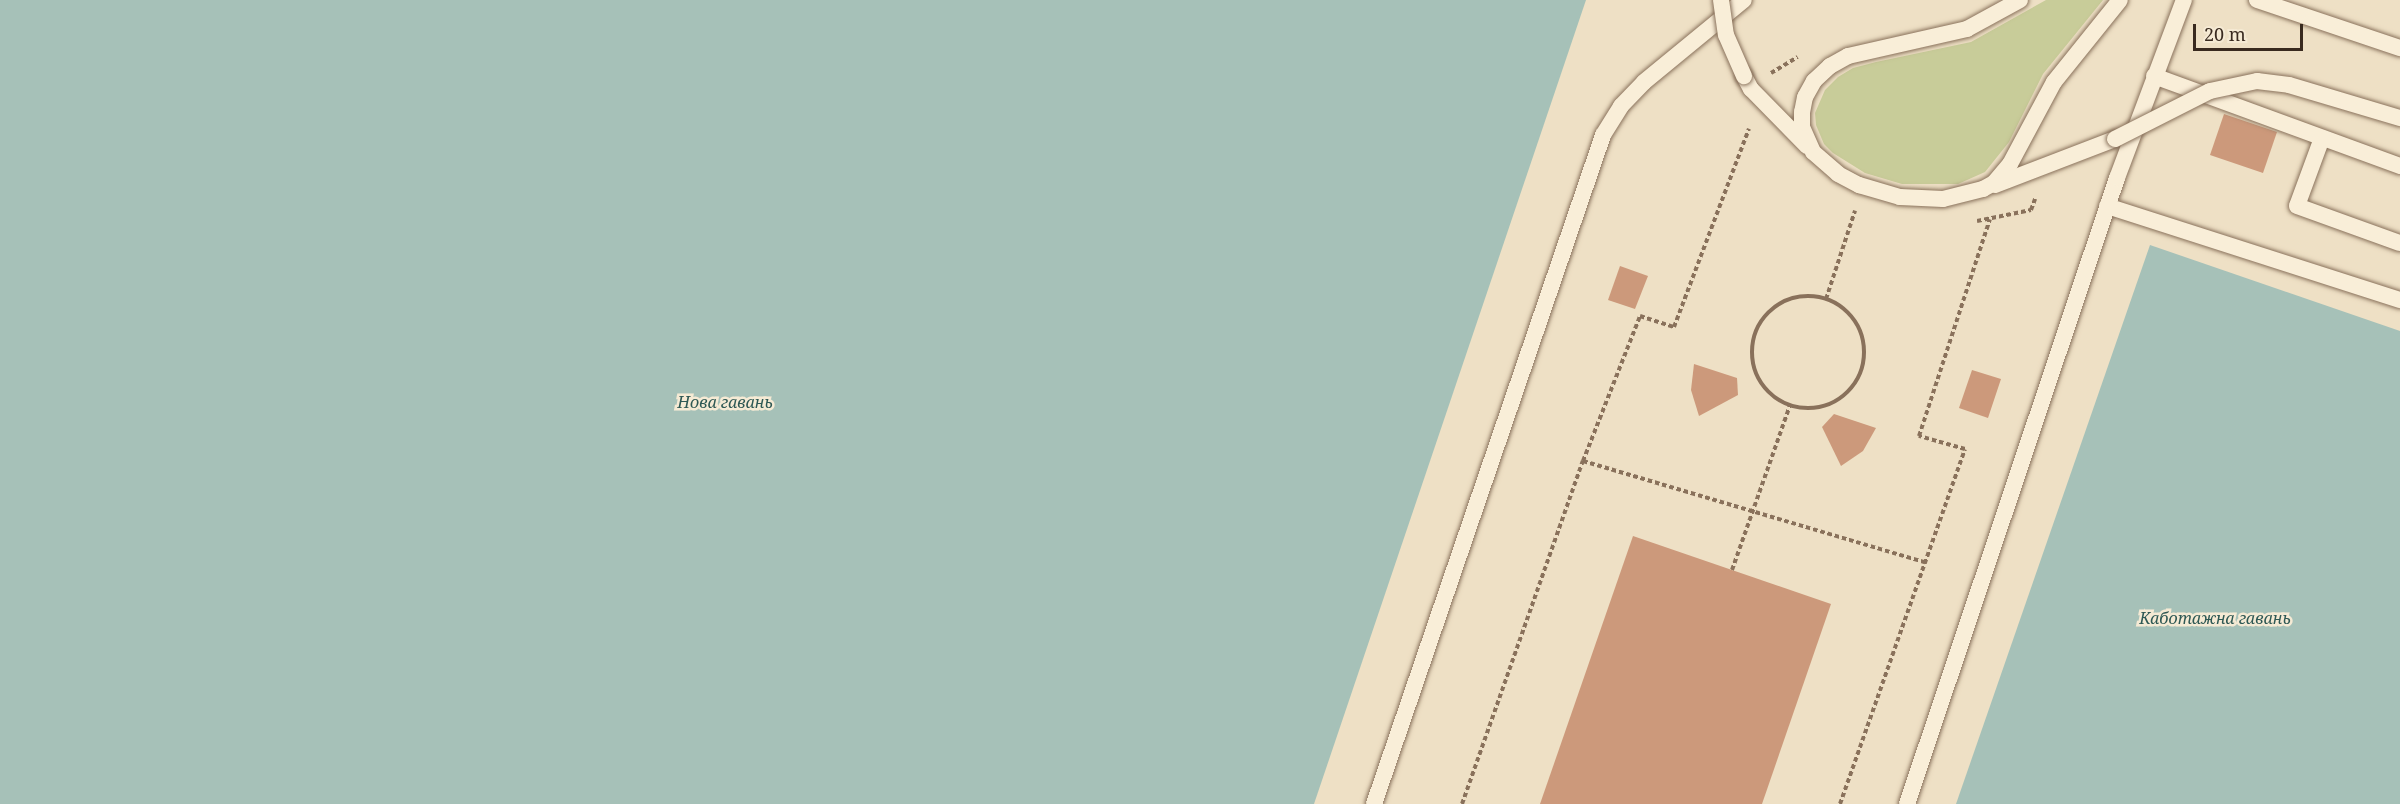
<!DOCTYPE html>
<meta charset="utf-8">
<style>
body{margin:0}
#map{position:relative;width:2400px;height:804px;overflow:hidden;background:#eee0c5;font-family:"Noto Serif",serif}
div>[style]{position:absolute}
.green>*{inset:0;background:#c8cc99}
.water>*{inset:0;background:#a6c1b8}
.building>*{inset:0;background:#cc997b}
.path>*{height:4px;margin-top:-2px;transform-origin:0;background:repeating-linear-gradient(90deg,#89715b 0 4.5px,transparent 0 7.5px)}
.path>.ring{margin:-2px;padding:0;box-sizing:content-box;background:none;border:4px solid #89715b;border-radius:50%}
.roads{filter:drop-shadow(0 0 2px #89715b) drop-shadow(0 0 2px #89715b)}
.service>*{height:16px;margin:-8px;padding:0 8px;transform-origin:8px;border-radius:8px;background:#f9eed8}
.bridges{filter:drop-shadow(0 0 2px #89715b) drop-shadow(0 0 2px #89715b)}
.service-bridge>*{height:16px;margin:-8px;padding:0 8px;transform-origin:8px;border-radius:8px;background:#f9eed8}
span{translate:-50% -50%;white-space:nowrap;text-align:center;line-height:1.15;-webkit-text-stroke:5px #f5ead4;paint-order:stroke}
.water-label{font-size:16px;color:#2e5854;font-style:italic}
.scale{position:absolute;left:2193px;top:24px;width:110px;height:27px;box-sizing:border-box;border:3px solid #392a1f;border-top:0;padding-left:8px;font-size:18px;line-height:21px;white-space:nowrap;color:#392a1f;-webkit-text-stroke:4px #f5ead4;paint-order:stroke}
</style>
<div id="map">
<div class="green">
<i style="clip-path:polygon(2046px 0,2103px 0,2043px 74px,2009px 142px,1985px 172px,1958px 184px,1902px 184px,1865px 173px,1833px 153px,1824px 144px,1816px 125px,1815px 113px,1825px 90px,1838px 77px,1853px 68px,1876px 62px,1971px 42px)"></i>
</div>
<div class="water">
<i style="clip-path:polygon(0 0,1586px 0,1314px 804px,0 804px)"></i>
<i style="clip-path:polygon(2150px 245px,2400px 331px,2400px 804px,1956px 804px)"></i>
</div>
<div class="building">
<i style="clip-path:polygon(2224px 114px,2277px 132px,2263px 173px,2210px 155px)"></i>
<i style="clip-path:polygon(1620px 266px,1648px 276px,1635px 309px,1608px 300px)"></i>
<i style="clip-path:polygon(1694px 364px,1737px 378px,1738px 395px,1699px 416px,1691px 390px)"></i>
<i style="clip-path:polygon(1972px 370px,2001px 379px,1988px 418px,1959px 408px)"></i>
<i style="clip-path:polygon(1834px 414px,1876px 428px,1863px 451px,1841px 466px,1822px 427px)"></i>
<i style="clip-path:polygon(1633px 536px,1831px 604px,1762px 804px,1540px 804px)"></i>
</div>
<div class="path">
<i style="left:1771px;top:73px;width:31px;rotate:-31deg"></i>
<i style="left:1977px;top:221px;width:55px;rotate:-11.5deg"></i>
<i style="left:2031px;top:210px;width:12px;rotate:-70deg"></i>
<i class="ring" style="left:1752px;top:296px;width:108px;height:108px"></i>
<i style="left:1826px;top:299px;width:93px;rotate:-71.8deg"></i>
<i style="left:1583px;top:461px;width:357px;rotate:16.5deg"></i>
<i style="left:1732px;top:570px;width:175px;rotate:-70.6deg"></i>
<i style="left:1462px;top:804px;width:364px;rotate:-70.6deg"></i>
<i style="left:1583px;top:461px;width:156px;rotate:-68.5deg"></i>
<i style="left:1640px;top:316px;width:36px;rotate:18deg"></i>
<i style="left:1674px;top:327px;width:212px;rotate:-69.3deg"></i>
<i style="left:1840px;top:804px;width:376px;rotate:-70.6deg"></i>
<i style="left:1965px;top:449px;width:48px;rotate:-164.2deg"></i>
<i style="left:1919px;top:436px;width:228px;rotate:-71.9deg"></i>
</div>
<div class="roads">
<div class="service">
<i style="left:2020px;top:0;width:60px;rotate:151.3deg"></i>
<i style="left:1967px;top:29px;width:122px;rotate:167.2deg"></i>
<i style="left:1848px;top:56px;width:21px;rotate:151deg"></i>
<i style="left:1830px;top:66px;width:22px;rotate:137deg"></i>
<i style="left:1814px;top:81px;width:18px;rotate:119deg"></i>
<i style="left:1805px;top:97px;width:15px;rotate:101deg"></i>
<i style="left:1802px;top:112px;width:15px;rotate:90deg"></i>
<i style="left:1802px;top:127px;width:27px;rotate:66deg"></i>
<i style="left:1813px;top:152px;width:33px;rotate:41deg"></i>
<i style="left:1838px;top:174px;width:24px;rotate:28deg"></i>
<i style="left:1859px;top:185px;width:43px;rotate:16.3deg"></i>
<i style="left:1900px;top:197px;width:43px;rotate:2.7deg"></i>
<i style="left:1943px;top:199px;width:41px;rotate:-14deg"></i>
<i style="left:1983px;top:189px;width:13px;rotate:-29deg"></i>
<i style="left:1994px;top:183px;width:25px;rotate:-50deg"></i>
<i style="left:2010px;top:164px;width:93px;rotate:-61.8deg"></i>
<i style="left:2054px;top:82px;width:105px;rotate:-51.2deg"></i>
<i style="left:2257px;top:0;width:151px;rotate:18.6deg"></i>
<i style="left:1744px;top:76px;width:15px;rotate:62deg"></i>
<i style="left:1751px;top:89px;width:80px;rotate:45.5deg"></i>
<i style="left:2154px;top:76px;width:262px;rotate:20.1deg"></i>
<i style="left:2322px;top:138px;width:72px;rotate:110.2deg"></i>
<i style="left:2297px;top:206px;width:109px;rotate:19.8deg"></i>
<i style="left:1995px;top:185px;width:129px;rotate:-21deg"></i>
<i style="left:2107px;top:206px;width:308px;rotate:17.8deg"></i>
<i style="left:1374px;top:804px;width:707px;rotate:-71.1deg"></i>
<i style="left:1603px;top:135px;width:34px;rotate:-58deg"></i>
<i style="left:1621px;top:106px;width:33px;rotate:-46deg"></i>
<i style="left:1644px;top:82px;width:129px;rotate:-39.4deg"></i>
<i style="left:1907px;top:804px;width:660px;rotate:-71.46deg"></i>
<i style="left:2117px;top:178px;width:190px;rotate:-69.4deg"></i>
</div>
</div>
<div class="bridges">
<div class="service-bridge">
<i style="left:1721px;top:0;width:35px;rotate:82deg"></i>
<i style="left:1726px;top:35px;width:45px;rotate:66.3deg"></i>
<i style="left:2115px;top:139px;width:106px;rotate:-26.8deg"></i>
<i style="left:2210px;top:91px;width:48px;rotate:-12deg"></i>
<i style="left:2257px;top:81px;width:32px;rotate:7deg"></i>
<i style="left:2289px;top:85px;width:116px;rotate:16.6deg"></i>
</div>
</div>
<div class="water-label">
<span style="left:725px;top:402px">Нова гавань</span>
<span style="left:2215px;top:618px">Каботажна гавань</span>
</div>
<div class="scale">20 m</div>
</div>
